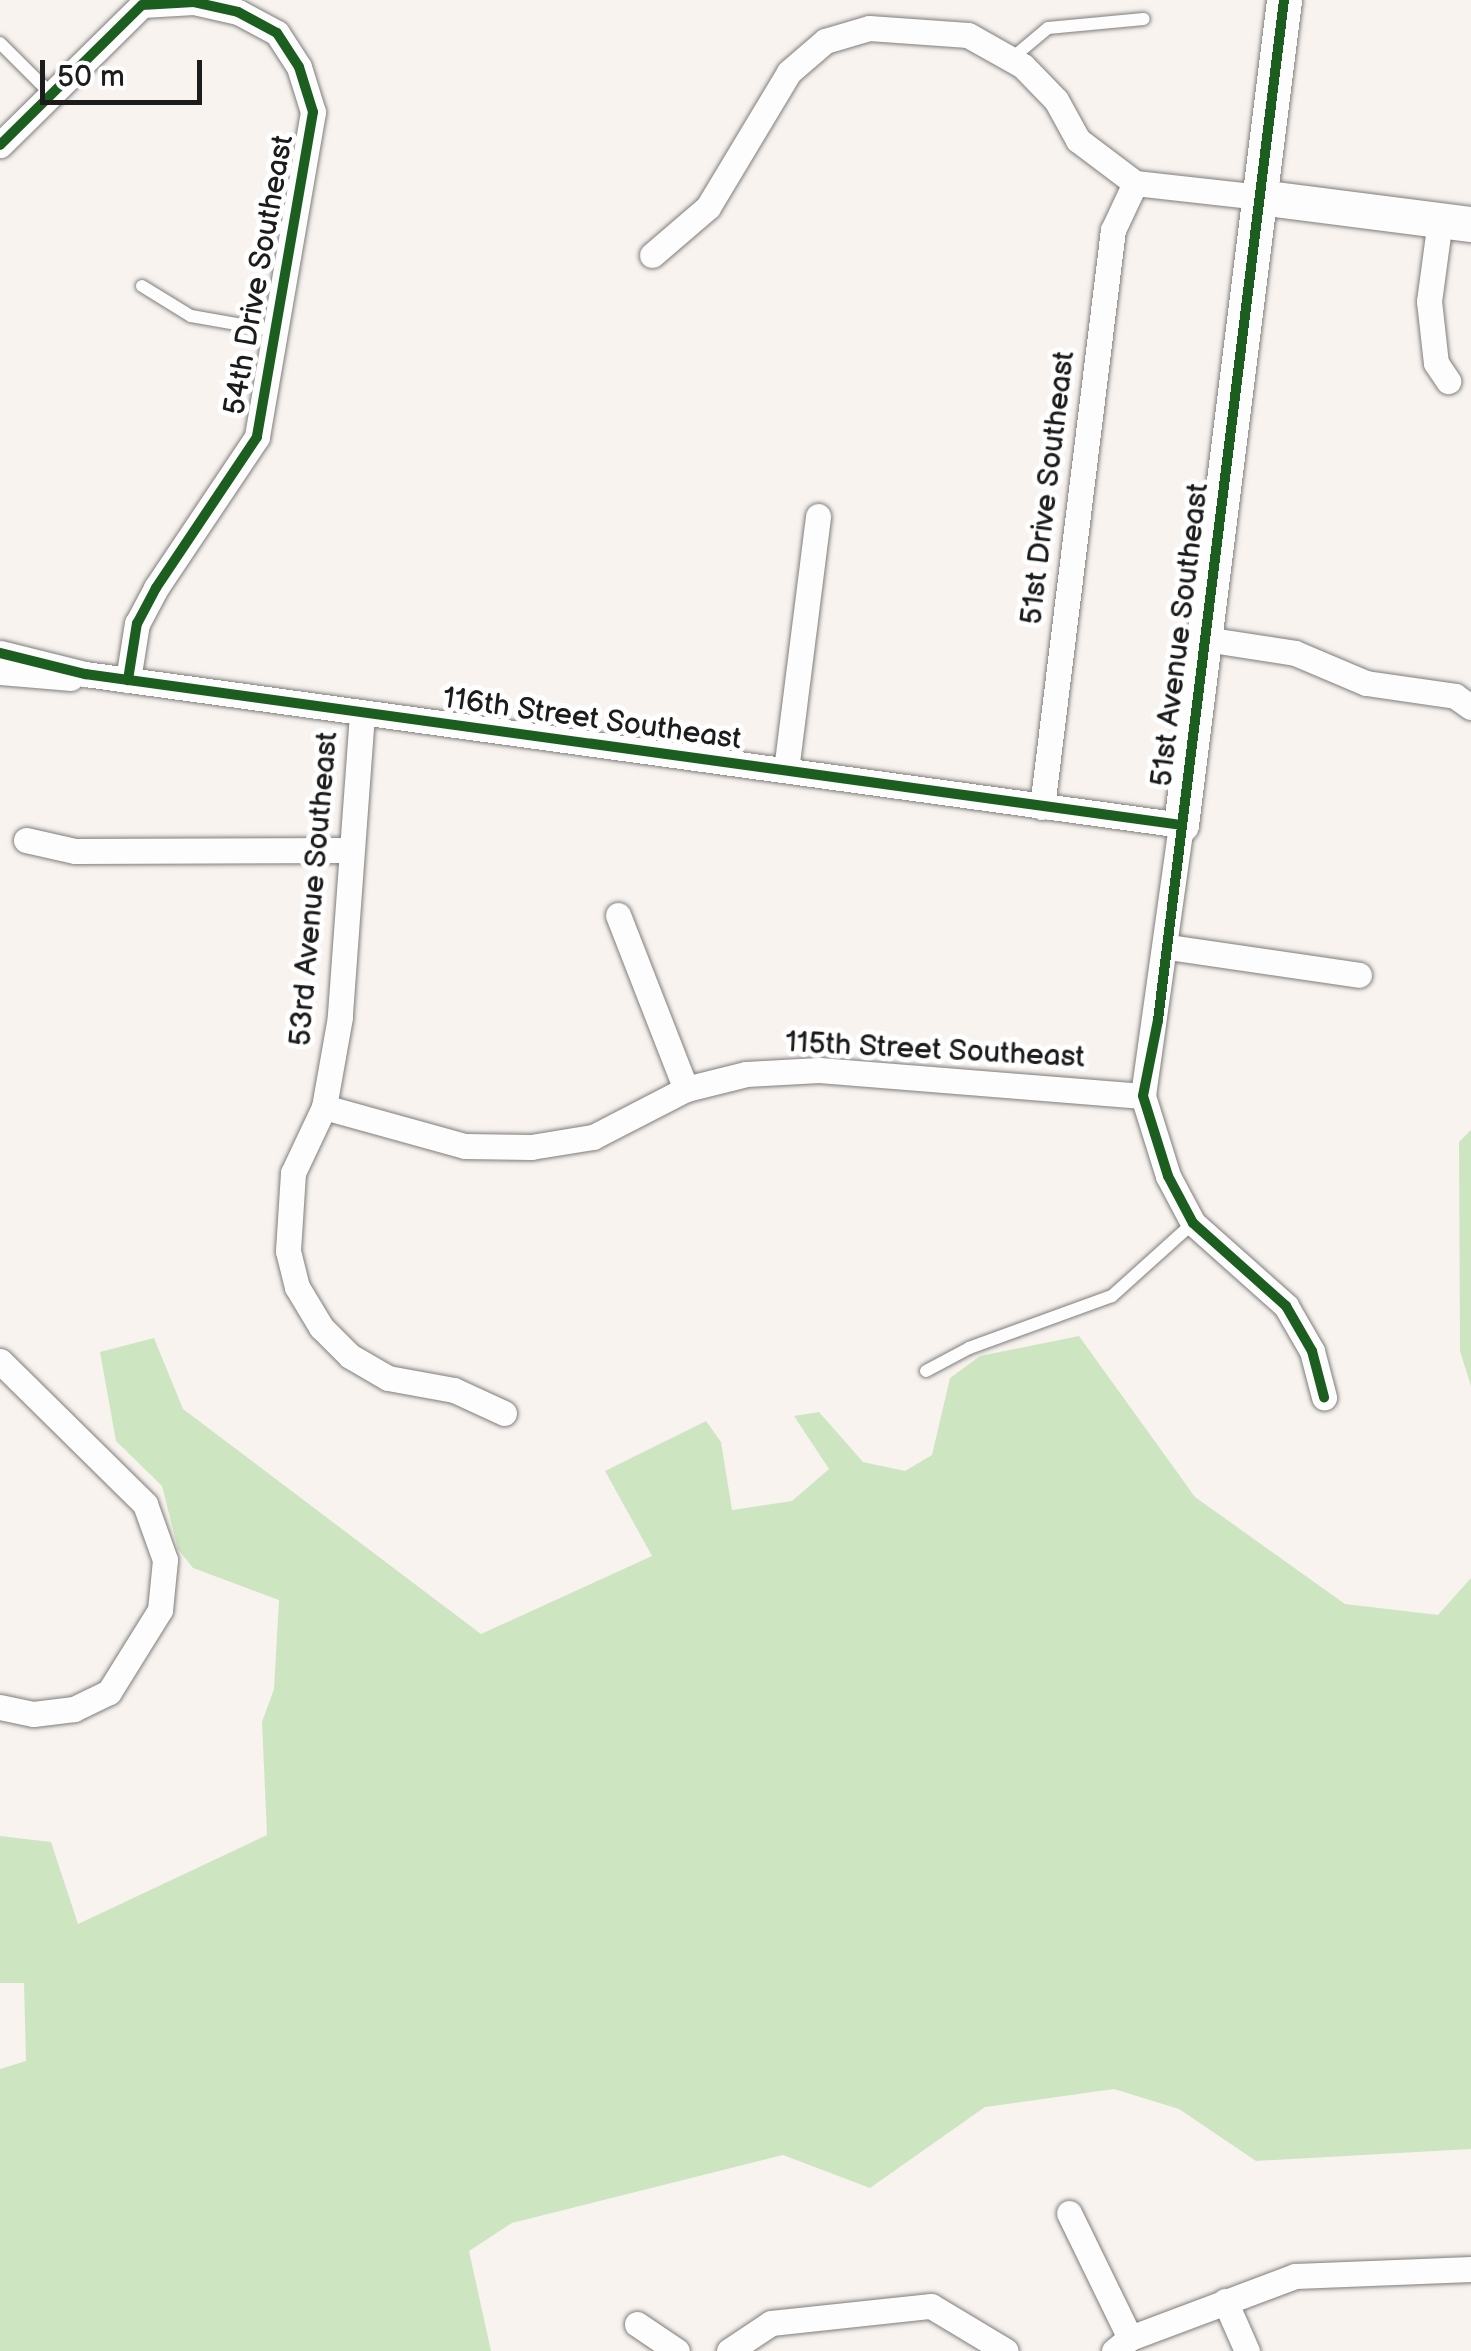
<!DOCTYPE html>
<style>
body{margin:0}
#map{position:relative;width:1471px;height:2351px;overflow:hidden;background:#f8f3ef;font-family:"Balsamiq Sans",sans-serif}
div>[style]{position:absolute}
.green>*{inset:0;background:#cde6c1}
.roads{filter:drop-shadow(0 0 2px #7f7d7b) drop-shadow(0 0 2px #7f7d7b)}
.lane>*{height:12px;margin:-6px;padding:0 6px;transform-origin:6px;border-radius:6px;background:#fefdfd}
.street>*{height:25px;margin:-12.5px;padding:0 12.5px;transform-origin:12.5px;border-radius:12.5px;background:#fefdfd}
.secondary>*{height:35px;margin:-17.5px;padding:0 17.5px;transform-origin:17.5px;border-radius:17.5px;background:#fefdfd}
.cycleway>*{height:10px;margin:-5px;padding:0 5px;transform-origin:5px;border-radius:5px;background:#1b5e20}
span{translate:-50% -50%;white-space:nowrap;text-align:center;line-height:1.15;-webkit-text-stroke:10px #fff;paint-order:stroke}
.street-label{font-size:30px;color:#1c1c1c}
.scale{position:absolute;left:40px;top:60px;width:162px;height:45px;box-sizing:border-box;border:5px solid #1c1c1c;border-top:0;padding-left:12px;font-size:30px;line-height:35px;white-space:nowrap;color:#1c1c1c;-webkit-text-stroke:8px #fff;paint-order:stroke}
</style>
<div id="map">
<div class="green">
<i style="clip-path:polygon(1471px 1130px,1471px 1386px,1460px 1351px,1459px 1142px)"></i>
<i style="clip-path:polygon(1079px 1336px,1195px 1497px,1345px 1604px,1438px 1615px,1471px 1578px,1471px 2149px,1256px 2161px,1179px 2109px,1114px 2089px,985px 2107px,870px 2188px,783px 2155px,512px 2223px,469px 2251px,491px 2351px,0 2351px,0 2069px,26px 2061px,24px 1983px,0 1983px,0 1836px,51px 1842px,78px 1924px,267px 1835px,262px 1722px,274px 1689px,279px 1600px,193px 1568px,178px 1549px,162px 1486px,116px 1441px,100px 1352px,154px 1338px,183px 1409px,481px 1634px,652px 1556px,605px 1471px,706px 1421px,721px 1442px,732px 1510px,792px 1501px,829px 1469px,794px 1416px,819px 1412px,863px 1462px,905px 1471px,932px 1455px,950px 1378px,980px 1356px)"></i>
</div>
<div class="roads">
<div class="lane">
<i style="left:0;top:43px;width:69px;rotate:45deg"></i>
<i style="left:1011px;top:59px;width:48px;rotate:-40deg"></i>
<i style="left:1048px;top:28px;width:96px;rotate:-5.4deg"></i>
<i style="left:142px;top:286px;width:57px;rotate:31.5deg"></i>
<i style="left:191px;top:316px;width:86px;rotate:10deg"></i>
<i style="left:926px;top:1371px;width:49px;rotate:-28.1deg"></i>
<i style="left:969px;top:1348px;width:152px;rotate:-20deg"></i>
<i style="left:1112px;top:1296px;width:109px;rotate:-42deg"></i>
</div>
<div class="street">
<i style="left:0;top:145px;width:199px;rotate:-44.6deg"></i>
<i style="left:142px;top:5px;width:52px;rotate:-3.3deg"></i>
<i style="left:194px;top:2px;width:45px;rotate:12.8deg"></i>
<i style="left:238px;top:12px;width:44px;rotate:28.3deg"></i>
<i style="left:277px;top:33px;width:40px;rotate:57.1deg"></i>
<i style="left:299px;top:67px;width:47px;rotate:72.7deg"></i>
<i style="left:313px;top:112px;width:330px;rotate:99.8deg"></i>
<i style="left:257px;top:437px;width:182px;rotate:123.8deg"></i>
<i style="left:156px;top:588px;width:40px;rotate:118deg"></i>
<i style="left:137px;top:623px;width:58px;rotate:99deg"></i>
<i style="left:1440px;top:220px;width:82px;rotate:97.7deg"></i>
<i style="left:1429px;top:301px;width:62px;rotate:83.6deg"></i>
<i style="left:1436px;top:363px;width:22px;rotate:56deg"></i>
<i style="left:652px;top:255px;width:74px;rotate:-40.6deg"></i>
<i style="left:708px;top:207px;width:157px;rotate:-59deg"></i>
<i style="left:789px;top:72px;width:48px;rotate:-40.7deg"></i>
<i style="left:825px;top:41px;width:46px;rotate:-16.5deg"></i>
<i style="left:869px;top:28px;width:99px;rotate:4deg"></i>
<i style="left:968px;top:35px;width:63px;rotate:29.4deg"></i>
<i style="left:1023px;top:66px;width:47px;rotate:45.9deg"></i>
<i style="left:1056px;top:100px;width:46px;rotate:61.2deg"></i>
<i style="left:1078px;top:140px;width:71px;rotate:37deg"></i>
<i style="left:1135px;top:183px;width:126px;rotate:6.4deg"></i>
<i style="left:1205px;top:639px;width:91px;rotate:8.8deg"></i>
<i style="left:1295px;top:653px;width:77px;rotate:22.9deg"></i>
<i style="left:1366px;top:683px;width:90px;rotate:8.3deg"></i>
<i style="left:1455px;top:696px;width:19px;rotate:35deg"></i>
<i style="left:0;top:653px;width:88px;rotate:13.9deg"></i>
<i style="left:85px;top:674px;width:1106px;rotate:7.84deg"></i>
<i style="left:1181px;top:825px;width:274px;rotate:98deg"></i>
<i style="left:1143px;top:1096px;width:84px;rotate:72.6deg"></i>
<i style="left:1168px;top:1176px;width:53px;rotate:62deg"></i>
<i style="left:1193px;top:1223px;width:125px;rotate:41.7deg"></i>
<i style="left:1286px;top:1306px;width:52px;rotate:60deg"></i>
<i style="left:1312px;top:1351px;width:48px;rotate:75.4deg"></i>
<i style="left:0;top:672px;width:71px;rotate:4.8deg"></i>
<i style="left:362px;top:714px;width:304px;rotate:94.2deg"></i>
<i style="left:340px;top:1017px;width:91px;rotate:100.1deg"></i>
<i style="left:324px;top:1107px;width:73px;rotate:115.2deg"></i>
<i style="left:293px;top:1173px;width:78px;rotate:93.7deg"></i>
<i style="left:288px;top:1251px;width:37px;rotate:76deg"></i>
<i style="left:297px;top:1287px;width:47px;rotate:59deg"></i>
<i style="left:321px;top:1327px;width:41px;rotate:45deg"></i>
<i style="left:350px;top:1356px;width:44px;rotate:30.1deg"></i>
<i style="left:388px;top:1378px;width:67px;rotate:10.3deg"></i>
<i style="left:454px;top:1390px;width:55px;rotate:24.7deg"></i>
<i style="left:786px;top:770px;width:256px;rotate:-82.8deg"></i>
<i style="left:1042px;top:807px;width:581px;rotate:-82.99deg"></i>
<i style="left:1113px;top:230px;width:52px;rotate:-64.9deg"></i>
<i style="left:26px;top:840px;width:50px;rotate:12.7deg"></i>
<i style="left:75px;top:851px;width:273px;rotate:-0.2deg"></i>
<i style="left:618px;top:915px;width:187px;rotate:68.7deg"></i>
<i style="left:1168px;top:947px;width:193px;rotate:8.3deg"></i>
<i style="left:324px;top:1107px;width:146px;rotate:15.5deg"></i>
<i style="left:465px;top:1146px;width:66px;rotate:0.9deg"></i>
<i style="left:531px;top:1147px;width:63px;rotate:-9.2deg"></i>
<i style="left:593px;top:1137px;width:105px;rotate:-27.3deg"></i>
<i style="left:686px;top:1089px;width:62px;rotate:-14deg"></i>
<i style="left:746px;top:1074px;width:73px;rotate:-3.1deg"></i>
<i style="left:819px;top:1070px;width:325px;rotate:4.6deg"></i>
<i style="left:0;top:1361px;width:204px;rotate:44.6deg"></i>
<i style="left:145px;top:1504px;width:59px;rotate:70.3deg"></i>
<i style="left:165px;top:1560px;width:50px;rotate:95.7deg"></i>
<i style="left:160px;top:1610px;width:97px;rotate:121.9deg"></i>
<i style="left:109px;top:1692px;width:39px;rotate:154deg"></i>
<i style="left:74px;top:1709px;width:41px;rotate:173deg"></i>
<i style="left:33px;top:1714px;width:34px;rotate:-168deg"></i>
<i style="left:1069px;top:2213px;width:139px;rotate:64deg"></i>
<i style="left:1225px;top:2301px;width:55px;rotate:66.3deg"></i>
<i style="left:637px;top:2324px;width:48px;rotate:34deg"></i>
<i style="left:729px;top:2351px;width:50px;rotate:-33.7deg"></i>
<i style="left:771px;top:2323px;width:161px;rotate:-6.1deg"></i>
<i style="left:931px;top:2306px;width:87px;rotate:31deg"></i>
<i style="left:1114px;top:2351px;width:21px;rotate:-39deg"></i>
<i style="left:1130px;top:2338px;width:176px;rotate:-20.6deg"></i>
<i style="left:1295px;top:2276px;width:176px;rotate:-2.3deg"></i>
</div>
<div class="secondary">
<i style="left:1260px;top:197px;width:213px;rotate:7.3deg"></i>
<i style="left:1181px;top:825px;width:831px;rotate:-82.88deg"></i>
</div>
</div>
<div class="cycleway">
<i style="left:1284px;top:0;width:1028px;rotate:97.04deg"></i>
<i style="left:1158px;top:1020px;width:77px;rotate:101.2deg"></i>
<i style="left:1143px;top:1096px;width:84px;rotate:72.6deg"></i>
<i style="left:1168px;top:1176px;width:53px;rotate:62deg"></i>
<i style="left:1193px;top:1223px;width:125px;rotate:41.7deg"></i>
<i style="left:1286px;top:1306px;width:52px;rotate:60deg"></i>
<i style="left:1312px;top:1351px;width:48px;rotate:75.4deg"></i>
<i style="left:0;top:145px;width:199px;rotate:-44.6deg"></i>
<i style="left:142px;top:5px;width:52px;rotate:-3.3deg"></i>
<i style="left:194px;top:2px;width:45px;rotate:12.8deg"></i>
<i style="left:238px;top:12px;width:44px;rotate:28.3deg"></i>
<i style="left:277px;top:33px;width:40px;rotate:57.1deg"></i>
<i style="left:299px;top:67px;width:47px;rotate:72.7deg"></i>
<i style="left:313px;top:112px;width:330px;rotate:99.8deg"></i>
<i style="left:257px;top:437px;width:182px;rotate:123.8deg"></i>
<i style="left:156px;top:588px;width:40px;rotate:118deg"></i>
<i style="left:137px;top:623px;width:58px;rotate:99deg"></i>
<i style="left:0;top:653px;width:88px;rotate:13.9deg"></i>
<i style="left:85px;top:674px;width:1106px;rotate:7.84deg"></i>
</div>
<div class="street-label">
<span style="left:259px;top:275px;rotate:-80deg">54th Drive Southeast</span>
<span style="left:1048px;top:488px;rotate:-83deg">51st Drive Southeast</span>
<span style="left:1180px;top:635px;rotate:-83deg">51st Avenue Southeast</span>
<span style="left:592px;top:719px;rotate:8deg">116th Street Southeast</span>
<span style="left:314px;top:889px;rotate:-85deg">53rd Avenue Southeast</span>
<span style="left:935px;top:1050px;rotate:3deg">115th Street Southeast</span>
</div>
<div class="scale">50 m</div>
</div>
